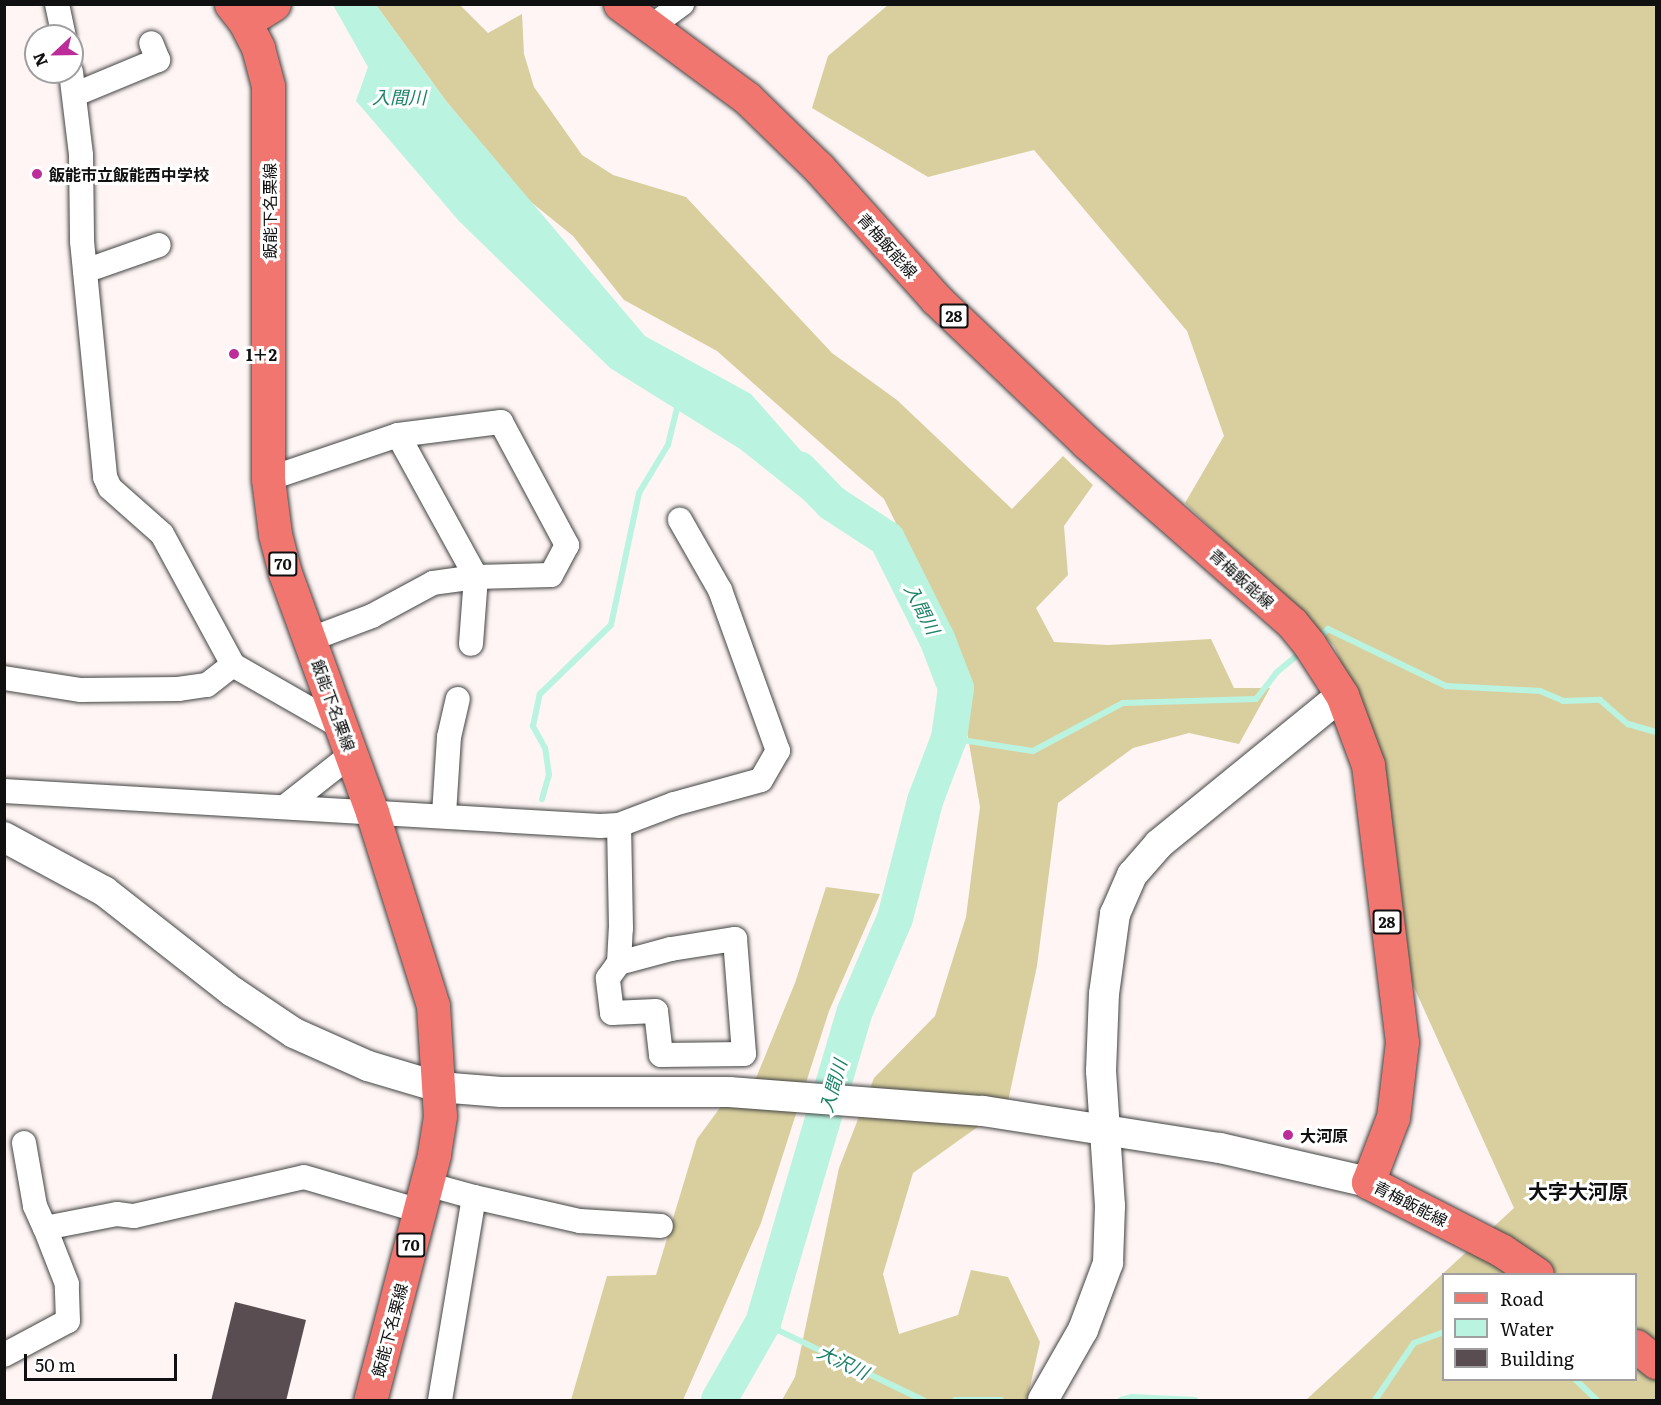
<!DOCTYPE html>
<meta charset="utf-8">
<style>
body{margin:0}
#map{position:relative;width:1661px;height:1405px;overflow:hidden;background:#fef5f4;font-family:Literata,"Noto Sans JP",serif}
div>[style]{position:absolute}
.forest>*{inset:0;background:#d9cf9e}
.water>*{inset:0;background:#baf4e0}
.stream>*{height:6px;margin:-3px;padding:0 3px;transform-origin:3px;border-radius:3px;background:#baf4e0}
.river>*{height:36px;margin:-18px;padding:0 18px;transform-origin:18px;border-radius:18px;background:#baf4e0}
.building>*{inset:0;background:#594d51}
.roads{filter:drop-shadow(0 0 2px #434343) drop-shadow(0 0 2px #434343)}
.minor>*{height:24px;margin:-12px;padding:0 12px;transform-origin:12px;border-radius:12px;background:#fff}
.tertiary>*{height:30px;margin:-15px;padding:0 15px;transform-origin:15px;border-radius:15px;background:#fff}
.primary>*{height:33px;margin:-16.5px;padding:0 16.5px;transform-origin:16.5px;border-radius:16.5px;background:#f27670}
.dots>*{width:16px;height:16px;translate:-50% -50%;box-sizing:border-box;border:3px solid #fff;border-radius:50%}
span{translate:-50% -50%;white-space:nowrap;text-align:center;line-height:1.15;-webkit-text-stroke:6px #fff;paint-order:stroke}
.shield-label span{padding:2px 4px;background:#fff;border:2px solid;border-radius:4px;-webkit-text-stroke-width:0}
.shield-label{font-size:15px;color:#101010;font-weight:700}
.poi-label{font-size:16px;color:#101010;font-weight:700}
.left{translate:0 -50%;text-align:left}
.street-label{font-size:16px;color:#101010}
.water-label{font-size:18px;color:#1b8265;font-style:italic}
.quarter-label{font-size:20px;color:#101010;font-weight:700}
.frame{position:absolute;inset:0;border:6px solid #101010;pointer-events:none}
.legend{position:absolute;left:1442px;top:1273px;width:195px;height:108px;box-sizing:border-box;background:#fff;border:2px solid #9f9f9f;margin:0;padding:8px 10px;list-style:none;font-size:18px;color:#101010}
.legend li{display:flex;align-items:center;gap:12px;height:30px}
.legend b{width:30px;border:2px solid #9f9f9f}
.north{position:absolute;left:24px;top:24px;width:60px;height:60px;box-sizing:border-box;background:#fff;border:2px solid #9f9f9f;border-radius:50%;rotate:248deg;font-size:16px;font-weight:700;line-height:24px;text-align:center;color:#101010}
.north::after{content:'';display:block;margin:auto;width:21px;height:27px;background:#bc2d9a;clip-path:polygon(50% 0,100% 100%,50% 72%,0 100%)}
.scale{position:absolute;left:24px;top:1354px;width:153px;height:27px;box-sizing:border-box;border:3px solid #101010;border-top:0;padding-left:8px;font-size:18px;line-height:21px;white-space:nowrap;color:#101010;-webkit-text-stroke:4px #fff;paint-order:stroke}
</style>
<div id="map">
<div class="forest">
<i style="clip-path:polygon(376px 5px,460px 5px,488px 33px,522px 14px,524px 54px,534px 87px,582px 155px,613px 175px,686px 197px,832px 353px,897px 400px,1012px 509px,1063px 456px,1093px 485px,1064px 526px,1068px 575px,1036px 608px,1054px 642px,1108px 645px,1211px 639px,1234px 688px,1270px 688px,1239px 744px,1189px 733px,1133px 748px,1058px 803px,1037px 966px,1007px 1106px,913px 1173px,883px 1274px,899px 1334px,958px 1315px,971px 1270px,1008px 1277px,1040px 1342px,1027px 1400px,782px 1400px,795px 1377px,839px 1168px,874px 1078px,935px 1016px,966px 917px,980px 807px,950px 633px,884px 499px,717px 351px,624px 300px,573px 236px,526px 198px,446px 101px)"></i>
<i style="clip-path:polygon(evenodd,888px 5px,1656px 5px,1656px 1400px,1306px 1400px,1514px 1208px,1394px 943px,1380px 754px,1334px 646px,1185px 503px,1224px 436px,1187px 331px,1034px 150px,928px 177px,812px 108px,828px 56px,888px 5px,1444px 1274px,1636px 1274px,1636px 1380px,1444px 1380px,1444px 1274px)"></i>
<i style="clip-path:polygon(826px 887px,880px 894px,829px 1011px,761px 1223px,683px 1400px,571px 1400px,607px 1276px,656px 1275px,697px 1139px,736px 1086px,756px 1078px,795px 983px)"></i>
</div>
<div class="water">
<i style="clip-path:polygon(333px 5px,376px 5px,446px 101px,645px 336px,751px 394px,838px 493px,823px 515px,740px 449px,610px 368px,459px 221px,356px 101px,368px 67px)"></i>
</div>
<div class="stream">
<i style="left:1317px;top:639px;width:15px;rotate:-42deg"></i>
<i style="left:1328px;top:629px;width:131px;rotate:25.8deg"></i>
<i style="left:1446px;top:686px;width:94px;rotate:3deg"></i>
<i style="left:1540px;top:691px;width:25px;rotate:23deg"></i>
<i style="left:1563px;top:701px;width:37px;rotate:-2deg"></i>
<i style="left:1600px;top:700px;width:37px;rotate:41deg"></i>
<i style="left:1628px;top:724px;width:29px;rotate:16deg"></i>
<i style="left:949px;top:738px;width:85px;rotate:8.8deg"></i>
<i style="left:1033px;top:751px;width:102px;rotate:-28.1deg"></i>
<i style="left:1123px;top:703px;width:133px;rotate:-1.7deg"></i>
<i style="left:1256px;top:699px;width:33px;rotate:-52deg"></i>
<i style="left:1276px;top:673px;width:34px;rotate:-40deg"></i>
<i style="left:542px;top:799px;width:25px;rotate:-74deg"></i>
<i style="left:549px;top:775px;width:27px;rotate:-98deg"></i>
<i style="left:545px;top:748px;width:25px;rotate:-119deg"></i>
<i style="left:533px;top:726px;width:33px;rotate:-78deg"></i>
<i style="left:540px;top:694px;width:99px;rotate:-44.2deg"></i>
<i style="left:611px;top:625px;width:135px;rotate:-78deg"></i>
<i style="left:639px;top:493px;width:56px;rotate:-58.9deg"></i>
<i style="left:668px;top:445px;width:42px;rotate:-76.3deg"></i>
<i style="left:763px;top:1323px;width:178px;rotate:25.7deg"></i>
<i style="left:1576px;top:1380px;width:29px;rotate:44deg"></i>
<i style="left:955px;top:1400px;width:46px"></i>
<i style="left:1121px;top:1400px;width:11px;rotate:-15deg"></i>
<i style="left:1132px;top:1397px;width:63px;rotate:2.7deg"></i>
<i style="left:1375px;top:1400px;width:69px;rotate:-55.6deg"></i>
<i style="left:1414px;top:1343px;width:32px;rotate:-20deg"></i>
</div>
<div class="river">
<i style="left:719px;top:1400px;width:89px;rotate:-60.3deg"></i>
<i style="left:763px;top:1323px;width:325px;rotate:-73.6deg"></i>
<i style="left:855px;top:1011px;width:101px;rotate:-66.7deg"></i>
<i style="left:895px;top:918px;width:121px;rotate:-75.6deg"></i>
<i style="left:925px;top:801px;width:67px;rotate:-69.1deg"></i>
<i style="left:949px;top:738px;width:50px;rotate:-82deg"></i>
<i style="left:956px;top:688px;width:53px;rotate:-111.2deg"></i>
<i style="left:937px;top:639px;width:112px;rotate:-116.6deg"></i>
<i style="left:887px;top:539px;width:66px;rotate:-146.8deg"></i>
<i style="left:832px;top:503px;width:47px;rotate:-134.1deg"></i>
</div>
<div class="building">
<i style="clip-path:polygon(235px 1302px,306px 1320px,286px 1401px,211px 1401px)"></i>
</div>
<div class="roads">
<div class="minor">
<i style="left:57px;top:4px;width:33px;rotate:78deg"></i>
<i style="left:649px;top:28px;width:41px;rotate:-36deg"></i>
<i style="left:71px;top:72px;width:84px;rotate:83.1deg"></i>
<i style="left:81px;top:155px;width:86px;rotate:89.3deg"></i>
<i style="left:82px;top:241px;width:237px;rotate:84.4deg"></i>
<i style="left:105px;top:477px;width:12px;rotate:66deg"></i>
<i style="left:110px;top:488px;width:69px;rotate:41.5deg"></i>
<i style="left:162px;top:534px;width:149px;rotate:61.5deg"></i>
<i style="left:76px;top:94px;width:89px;rotate:-22.5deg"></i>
<i style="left:158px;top:60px;width:18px;rotate:-112deg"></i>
<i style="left:85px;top:271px;width:78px;rotate:-19.4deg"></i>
<i style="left:398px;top:435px;width:162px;rotate:61.2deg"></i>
<i style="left:476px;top:577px;width:67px;rotate:94.3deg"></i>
<i style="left:268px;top:479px;width:137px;rotate:-18.7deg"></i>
<i style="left:398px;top:435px;width:104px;rotate:-7.2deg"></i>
<i style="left:501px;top:422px;width:140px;rotate:61.8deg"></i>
<i style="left:567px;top:545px;width:34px;rotate:118deg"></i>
<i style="left:551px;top:575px;width:75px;rotate:178.5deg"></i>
<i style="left:476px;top:577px;width:43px;rotate:172.1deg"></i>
<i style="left:433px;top:583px;width:69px;rotate:151.6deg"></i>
<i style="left:372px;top:616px;width:65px;rotate:159.3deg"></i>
<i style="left:4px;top:678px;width:78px;rotate:8.9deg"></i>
<i style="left:81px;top:690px;width:97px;rotate:-0.6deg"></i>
<i style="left:178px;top:689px;width:29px;rotate:-8deg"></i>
<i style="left:207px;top:685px;width:33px;rotate:-38deg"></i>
<i style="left:233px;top:665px;width:127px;rotate:29.8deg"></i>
<i style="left:4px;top:791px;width:597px;rotate:3.36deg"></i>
<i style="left:600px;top:826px;width:19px;rotate:-3deg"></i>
<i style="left:619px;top:825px;width:59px;rotate:-20.9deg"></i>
<i style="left:674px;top:804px;width:90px;rotate:-15.4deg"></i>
<i style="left:761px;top:780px;width:34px;rotate:-60deg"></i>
<i style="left:778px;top:751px;width:171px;rotate:-109.8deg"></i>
<i style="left:720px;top:590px;width:81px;rotate:-119.7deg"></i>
<i style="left:286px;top:806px;width:84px;rotate:-38.2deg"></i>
<i style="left:444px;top:814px;width:77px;rotate:-86.3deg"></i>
<i style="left:449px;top:737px;width:39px;rotate:-77deg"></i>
<i style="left:619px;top:963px;width:54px;rotate:-15.1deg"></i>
<i style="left:671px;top:949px;width:65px;rotate:-8.9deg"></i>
<i style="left:735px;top:939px;width:115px;rotate:85.5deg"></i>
<i style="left:744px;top:1054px;width:83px;rotate:179.3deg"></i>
<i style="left:661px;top:1055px;width:44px;rotate:-96.5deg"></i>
<i style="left:656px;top:1011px;width:44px;rotate:177.4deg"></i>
<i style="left:612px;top:1013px;width:35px;rotate:-97deg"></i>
<i style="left:608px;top:978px;width:19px;rotate:-54deg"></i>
<i style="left:619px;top:963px;width:35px;rotate:-87deg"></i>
<i style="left:621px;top:928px;width:103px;rotate:-91.1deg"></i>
<i style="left:24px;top:1143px;width:64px;rotate:80.1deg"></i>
<i style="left:35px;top:1206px;width:24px;rotate:66deg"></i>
<i style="left:427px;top:1184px;width:49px;rotate:15.5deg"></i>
<i style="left:474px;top:1197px;width:206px;rotate:99.5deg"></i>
<i style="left:474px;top:1197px;width:109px;rotate:12.8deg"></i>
<i style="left:580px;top:1221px;width:81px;rotate:3.5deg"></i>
<i style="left:4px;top:1355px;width:72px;rotate:-28deg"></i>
<i style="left:68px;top:1321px;width:37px;rotate:-92deg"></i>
<i style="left:67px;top:1284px;width:60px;rotate:-111.4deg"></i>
<i style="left:45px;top:1228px;width:73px;rotate:-11deg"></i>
<i style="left:117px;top:1214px;width:17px;rotate:7deg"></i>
<i style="left:134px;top:1216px;width:174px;rotate:-12.9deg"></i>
<i style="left:304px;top:1177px;width:121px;rotate:16.3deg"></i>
</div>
<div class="tertiary">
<i style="left:4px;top:837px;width:114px;rotate:28.4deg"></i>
<i style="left:104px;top:891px;width:164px;rotate:38.1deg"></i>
<i style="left:233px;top:992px;width:73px;rotate:33.9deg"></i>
<i style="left:294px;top:1033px;width:81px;rotate:24deg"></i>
<i style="left:368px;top:1066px;width:74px;rotate:16.5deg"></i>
<i style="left:439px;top:1087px;width:62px;rotate:4.6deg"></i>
<i style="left:501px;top:1092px;width:228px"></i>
<i style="left:729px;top:1092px;width:255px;rotate:4.3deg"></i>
<i style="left:983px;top:1111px;width:240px;rotate:8.9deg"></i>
<i style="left:1220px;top:1148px;width:152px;rotate:12.9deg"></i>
<i style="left:1043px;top:1400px;width:81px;rotate:-60.3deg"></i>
<i style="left:1083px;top:1330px;width:72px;rotate:-69.5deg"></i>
<i style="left:1108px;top:1263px;width:57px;rotate:-88deg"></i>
<i style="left:1110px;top:1206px;width:135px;rotate:-93.8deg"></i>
<i style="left:1101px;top:1071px;width:77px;rotate:-87.8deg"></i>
<i style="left:1104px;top:994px;width:81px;rotate:-82.2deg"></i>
<i style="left:1115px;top:914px;width:43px;rotate:-66.4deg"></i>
<i style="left:1132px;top:875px;width:41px;rotate:-48.9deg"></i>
<i style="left:1159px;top:844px;width:236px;rotate:-39.2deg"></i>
</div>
<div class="primary">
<i style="left:231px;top:4px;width:23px;rotate:52deg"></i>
<i style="left:245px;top:22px;width:29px;rotate:63deg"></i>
<i style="left:258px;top:48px;width:39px;rotate:75deg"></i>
<i style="left:268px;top:86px;width:393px;rotate:90deg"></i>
<i style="left:268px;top:479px;width:55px;rotate:82.7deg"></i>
<i style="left:275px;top:534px;width:40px;rotate:75.6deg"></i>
<i style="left:285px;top:573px;width:254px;rotate:70deg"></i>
<i style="left:372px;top:812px;width:203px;rotate:72.5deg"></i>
<i style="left:433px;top:1006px;width:110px;rotate:86.4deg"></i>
<i style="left:440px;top:1116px;width:39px;rotate:99deg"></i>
<i style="left:434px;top:1155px;width:253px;rotate:104.6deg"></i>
<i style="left:620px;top:4px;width:158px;rotate:36.5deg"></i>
<i style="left:747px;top:98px;width:100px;rotate:44.2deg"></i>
<i style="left:819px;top:168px;width:176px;rotate:48.2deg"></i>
<i style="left:936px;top:299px;width:207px;rotate:43.6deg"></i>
<i style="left:1086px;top:442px;width:274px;rotate:41.3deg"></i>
<i style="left:1292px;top:623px;width:27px;rotate:51deg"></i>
<i style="left:1309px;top:644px;width:61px;rotate:57.1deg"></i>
<i style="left:1342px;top:695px;width:75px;rotate:69.6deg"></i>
<i style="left:1368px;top:765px;width:279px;rotate:83deg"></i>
<i style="left:1402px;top:1042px;width:76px;rotate:96.8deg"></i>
<i style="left:1393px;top:1117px;width:70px;rotate:111deg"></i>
<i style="left:1368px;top:1182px;width:149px;rotate:27.1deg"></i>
<i style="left:1501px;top:1250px;width:43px;rotate:33.7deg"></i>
<i style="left:245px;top:22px;width:34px;rotate:-32deg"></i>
<i style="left:1636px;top:1346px;width:26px;rotate:39deg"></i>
</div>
</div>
<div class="dots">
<i style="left:37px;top:174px;background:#bc2d9a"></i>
<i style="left:234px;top:354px;background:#bc2d9a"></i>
<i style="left:1288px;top:1135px;background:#bc2d9a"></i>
</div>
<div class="shield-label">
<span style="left:954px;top:316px">28</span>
<span style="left:283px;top:564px">70</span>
<span style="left:1387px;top:922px">28</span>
<span style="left:411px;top:1245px">70</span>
</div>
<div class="poi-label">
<span class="left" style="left:49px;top:174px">飯能市立飯能西中学校</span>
<span class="left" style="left:246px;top:354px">1＋2</span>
<span class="left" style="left:1300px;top:1135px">大河原</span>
</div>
<div class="street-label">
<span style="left:269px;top:211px;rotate:-90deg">飯能下名栗線</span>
<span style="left:888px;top:245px;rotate:48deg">青梅飯能線</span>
<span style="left:1242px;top:578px;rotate:42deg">青梅飯能線</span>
<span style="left:334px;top:705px;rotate:70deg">飯能下名栗線</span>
<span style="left:1411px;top:1203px;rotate:27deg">青梅飯能線</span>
<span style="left:389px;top:1330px;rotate:-75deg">飯能下名栗線</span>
</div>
<div class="water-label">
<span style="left:399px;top:97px">入間川</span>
<span style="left:922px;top:609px;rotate:63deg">入間川</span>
<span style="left:833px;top:1086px;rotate:-74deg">入間川</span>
<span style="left:843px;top:1362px;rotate:26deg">大沢川</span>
</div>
<div class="quarter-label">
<span style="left:1578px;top:1190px">大字大河原</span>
</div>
<div class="frame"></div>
<ul class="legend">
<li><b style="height:8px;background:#f27670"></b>Road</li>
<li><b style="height:16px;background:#baf4e0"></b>Water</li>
<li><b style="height:16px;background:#594d51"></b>Building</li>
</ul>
<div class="north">N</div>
<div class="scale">50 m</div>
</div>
